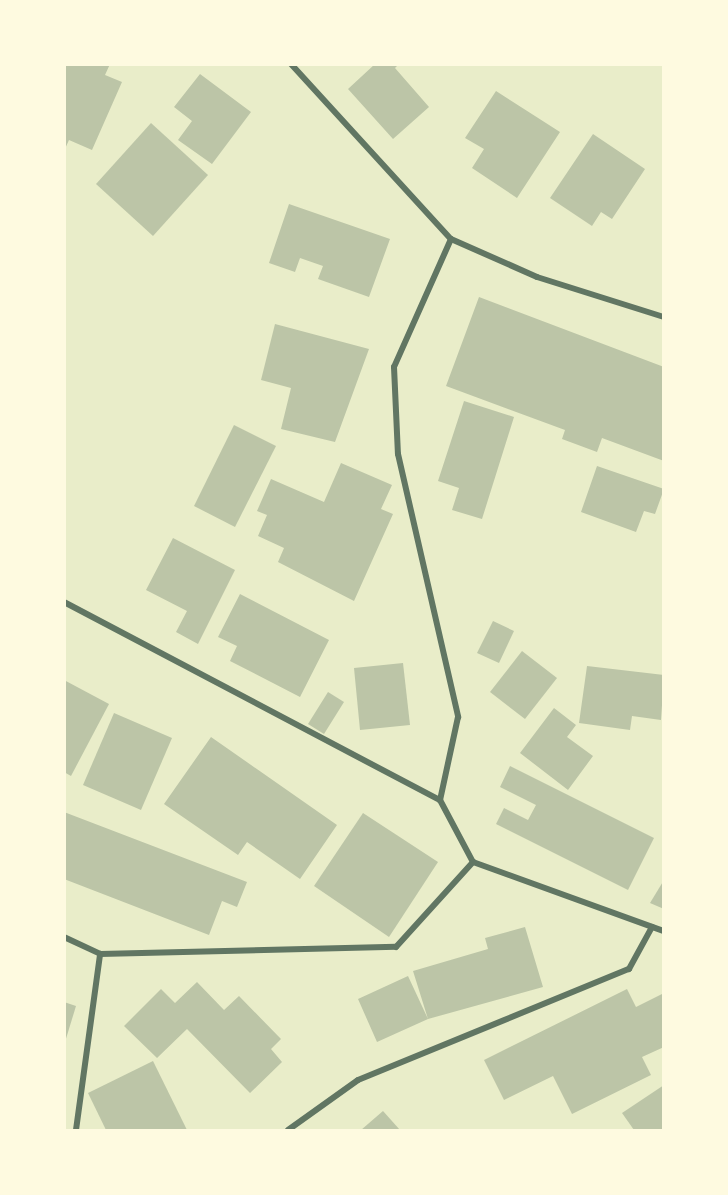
<!DOCTYPE html>
<style>
body{margin:0}
#map{position:relative;width:728px;height:1195px;overflow:hidden;background:#e9edc9;font-family:"Fira Sans",sans-serif}
div>[style]{position:absolute}
.building>*{inset:0;background:#bcc5a7}
.minor>*{height:6px;margin:-3px;padding:0 3px;transform-origin:3px;border-radius:3px;background:#617663}
span{translate:-50% -50%;white-space:nowrap;text-align:center;line-height:1.15;-webkit-text-stroke:4.5px #fefae0;paint-order:stroke}
.frame{position:absolute;inset:0;border:66px solid #fefae0;pointer-events:none}
</style>
<div id="map">
<div class="building">
<i style="clip-path:polygon(64px 64px,110px 64px,105px 75px,122px 82px,92px 150px,69px 140px,64px 151px)"></i>
<i style="clip-path:polygon(375px 64px,399px 64px,395px 68px,429px 107px,393px 139px,348px 89px)"></i>
<i style="clip-path:polygon(200px 74px,251px 112px,212px 164px,178px 140px,192px 121px,174px 107px)"></i>
<i style="clip-path:polygon(496px 91px,560px 132px,517px 198px,472px 168px,484px 149px,465px 138px)"></i>
<i style="clip-path:polygon(151px 123px,208px 175px,153px 236px,96px 184px)"></i>
<i style="clip-path:polygon(593px 134px,645px 169px,612px 219px,601px 212px,592px 226px,550px 198px)"></i>
<i style="clip-path:polygon(289px 204px,390px 239px,369px 297px,318px 279px,323px 266px,300px 258px,295px 272px,269px 263px)"></i>
<i style="clip-path:polygon(479px 297px,664px 367px,664px 461px,602px 438px,597px 452px,562px 439px,565px 430px,446px 386px)"></i>
<i style="clip-path:polygon(275px 324px,369px 349px,335px 442px,281px 429px,291px 388px,261px 380px)"></i>
<i style="clip-path:polygon(464px 401px,514px 417px,482px 519px,452px 510px,459px 488px,438px 481px)"></i>
<i style="clip-path:polygon(234px 425px,276px 446px,235px 527px,194px 506px)"></i>
<i style="clip-path:polygon(341px 463px,392px 485px,381px 509px,393px 514px,354px 601px,278px 562px,284px 548px,258px 536px,267px 515px,257px 511px,271px 479px,324px 502px)"></i>
<i style="clip-path:polygon(597px 466px,664px 489px,655px 514px,644px 511px,636px 532px,581px 512px)"></i>
<i style="clip-path:polygon(173px 538px,235px 570px,198px 644px,176px 632px,187px 611px,146px 590px)"></i>
<i style="clip-path:polygon(240px 594px,329px 640px,300px 697px,230px 661px,237px 646px,218px 637px)"></i>
<i style="clip-path:polygon(493px 621px,514px 631px,499px 663px,477px 653px)"></i>
<i style="clip-path:polygon(522px 651px,557px 678px,525px 719px,490px 692px)"></i>
<i style="clip-path:polygon(403px 663px,410px 725px,360px 730px,354px 668px)"></i>
<i style="clip-path:polygon(587px 666px,664px 675px,661px 720px,632px 716px,630px 730px,579px 723px)"></i>
<i style="clip-path:polygon(64px 680px,109px 704px,71px 776px,64px 772px)"></i>
<i style="clip-path:polygon(328px 692px,344px 702px,324px 734px,308px 724px)"></i>
<i style="clip-path:polygon(554px 708px,576px 725px,567px 737px,593px 756px,568px 790px,520px 753px)"></i>
<i style="clip-path:polygon(114px 713px,172px 738px,141px 810px,83px 785px)"></i>
<i style="clip-path:polygon(211px 737px,337px 825px,300px 879px,247px 842px,238px 855px,164px 804px)"></i>
<i style="clip-path:polygon(510px 766px,654px 838px,628px 890px,496px 824px,504px 808px,528px 820px,536px 805px,500px 787px)"></i>
<i style="clip-path:polygon(64px 812px,247px 882px,237px 907px,222px 901px,209px 935px,64px 879px)"></i>
<i style="clip-path:polygon(363px 813px,438px 862px,389px 937px,314px 886px)"></i>
<i style="clip-path:polygon(664px 880px,664px 909px,650px 903px)"></i>
<i style="clip-path:polygon(525px 927px,543px 987px,428px 1019px,377px 1042px,358px 999px,408px 976px,428px 1019px,413px 971px,488px 949px,485px 938px)"></i>
<i style="clip-path:polygon(197px 982px,224px 1010px,239px 996px,281px 1039px,271px 1049px,282px 1062px,250px 1093px,187px 1029px,157px 1058px,124px 1026px,161px 989px,175px 1003px)"></i>
<i style="clip-path:polygon(627px 989px,636px 1007px,664px 993px,664px 1047px,642px 1057px,651px 1075px,572px 1114px,553px 1076px,504px 1100px,484px 1060px)"></i>
<i style="clip-path:polygon(64px 1002px,76px 1006px,65px 1042px,64px 1042px)"></i>
<i style="clip-path:polygon(153px 1061px,187px 1130px,106px 1130px,88px 1093px)"></i>
<i style="clip-path:polygon(664px 1085px,664px 1130px,634px 1130px,622px 1113px)"></i>
<i style="clip-path:polygon(383px 1111px,400px 1130px,361px 1130px)"></i>
</div>
<div class="minor">
<i style="left:291px;top:64px;width:237px;rotate:47.6deg"></i>
<i style="left:451px;top:239px;width:94px;rotate:23.8deg"></i>
<i style="left:537px;top:277px;width:133px;rotate:17.5deg"></i>
<i style="left:451px;top:239px;width:140px;rotate:114deg"></i>
<i style="left:394px;top:367px;width:87px;rotate:87.4deg"></i>
<i style="left:398px;top:454px;width:270px;rotate:77.1deg"></i>
<i style="left:458px;top:717px;width:85px;rotate:102.2deg"></i>
<i style="left:440px;top:800px;width:70px;rotate:62deg"></i>
<i style="left:473px;top:862px;width:203px;rotate:19.9deg"></i>
<i style="left:64px;top:602px;width:425px;rotate:27.8deg"></i>
<i style="left:64px;top:937px;width:40px;rotate:25deg"></i>
<i style="left:100px;top:954px;width:296px;rotate:-1.4deg"></i>
<i style="left:396px;top:947px;width:115px;rotate:-47.8deg"></i>
<i style="left:76px;top:1130px;width:178px;rotate:-82.2deg"></i>
<i style="left:288px;top:1130px;width:86px;rotate:-35.5deg"></i>
<i style="left:358px;top:1080px;width:293px;rotate:-22.3deg"></i>
<i style="left:629px;top:969px;width:48px;rotate:-61.3deg"></i>
</div>
<div class="frame"></div>
</div>
